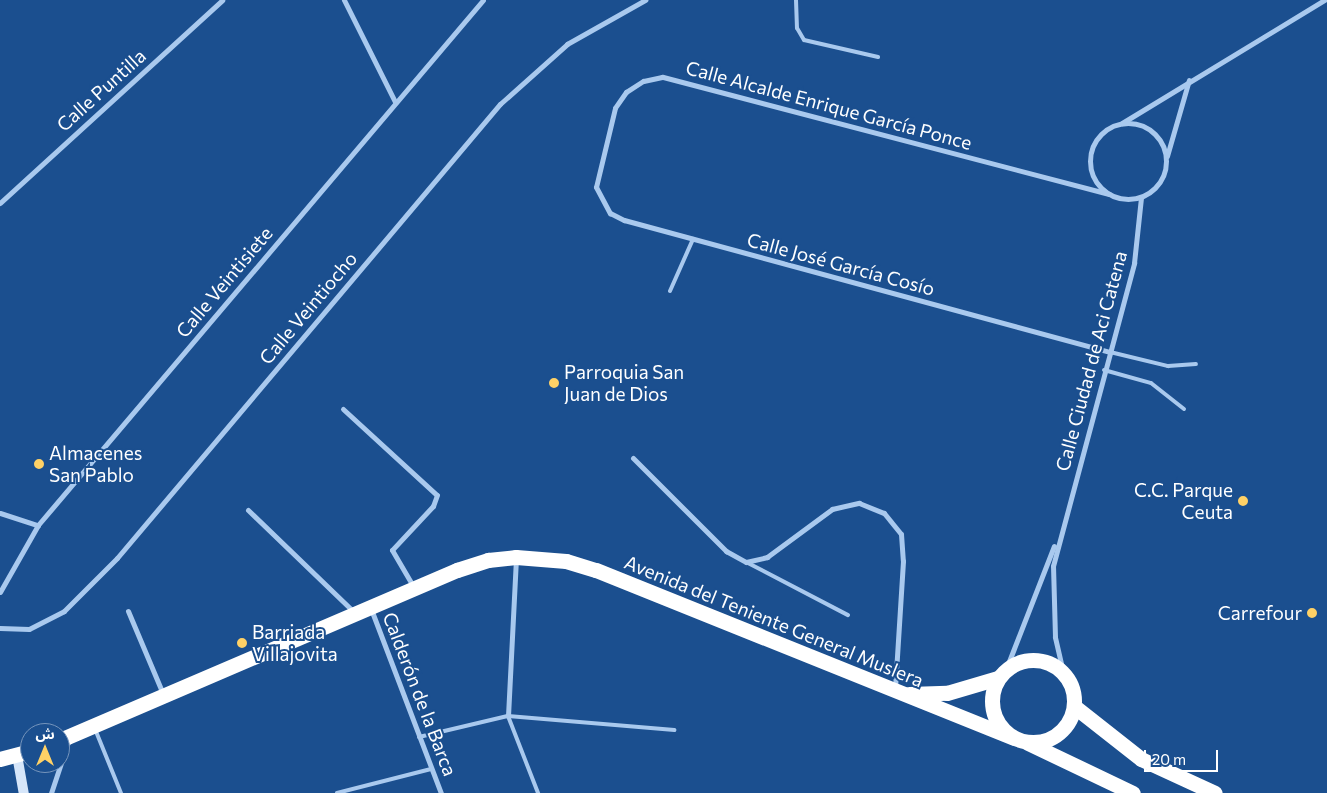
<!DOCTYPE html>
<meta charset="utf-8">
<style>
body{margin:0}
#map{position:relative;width:1327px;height:793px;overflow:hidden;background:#1b4f8f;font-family:Commissioner,"Noto Sans Arabic",sans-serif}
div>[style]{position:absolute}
.lane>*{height:4px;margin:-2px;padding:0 2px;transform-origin:2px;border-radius:2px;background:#a9c9ee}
.street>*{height:5px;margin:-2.5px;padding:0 2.5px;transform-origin:2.5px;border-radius:2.5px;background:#a9c9ee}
.street>.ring{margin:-2.5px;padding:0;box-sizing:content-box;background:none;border:5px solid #a9c9ee;border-radius:50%}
.secondary>*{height:10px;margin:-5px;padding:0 5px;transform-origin:5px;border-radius:5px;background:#d6e6fa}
.highway>*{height:15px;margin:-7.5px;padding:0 7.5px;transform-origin:7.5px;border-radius:7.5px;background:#fff}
.highway>.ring{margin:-7.5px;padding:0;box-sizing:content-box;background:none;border:15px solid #fff;border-radius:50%}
.dots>*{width:14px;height:14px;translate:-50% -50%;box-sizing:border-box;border:2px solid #1b4f8f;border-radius:50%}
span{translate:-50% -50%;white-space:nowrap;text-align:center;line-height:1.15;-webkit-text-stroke:4px #1b4f8f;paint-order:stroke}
.street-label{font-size:19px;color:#fff}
.poi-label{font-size:19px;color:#fff}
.left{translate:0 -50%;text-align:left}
.right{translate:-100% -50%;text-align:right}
.north{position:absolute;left:20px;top:723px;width:50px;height:50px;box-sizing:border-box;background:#1b4f8f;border:1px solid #7695bc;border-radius:50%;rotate:0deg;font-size:14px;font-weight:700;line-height:20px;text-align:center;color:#fff}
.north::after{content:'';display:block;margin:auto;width:18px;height:22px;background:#ffd166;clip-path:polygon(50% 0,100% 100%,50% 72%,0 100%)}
.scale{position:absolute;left:1144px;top:750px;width:74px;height:22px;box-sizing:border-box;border:2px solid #fff;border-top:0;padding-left:6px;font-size:15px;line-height:18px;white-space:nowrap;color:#fff;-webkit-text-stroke:4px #1b4f8f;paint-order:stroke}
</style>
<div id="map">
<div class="lane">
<i style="left:796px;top:0;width:28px;rotate:88deg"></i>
<i style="left:797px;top:28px;width:14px;rotate:60deg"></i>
<i style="left:804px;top:40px;width:76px;rotate:12.9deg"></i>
<i style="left:670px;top:291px;width:57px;rotate:-66.1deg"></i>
<i style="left:1110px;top:352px;width:60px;rotate:13.6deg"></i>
<i style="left:1168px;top:366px;width:28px;rotate:-4deg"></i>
<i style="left:1104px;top:370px;width:49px;rotate:15.5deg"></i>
<i style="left:1151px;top:383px;width:42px;rotate:38.2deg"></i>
<i style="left:746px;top:562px;width:115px;rotate:27.5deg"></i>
<i style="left:508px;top:716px;width:83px;rotate:68.7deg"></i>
<i style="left:95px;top:729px;width:69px;rotate:67.9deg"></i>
<i style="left:419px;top:737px;width:91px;rotate:-13.3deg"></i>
<i style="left:508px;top:716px;width:167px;rotate:4.8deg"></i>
<i style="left:337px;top:793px;width:97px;rotate:-14.3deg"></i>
</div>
<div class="street">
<i style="left:344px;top:0;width:114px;rotate:63.4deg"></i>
<i class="ring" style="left:1090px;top:123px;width:71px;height:71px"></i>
<i style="left:1122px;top:123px;width:237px;rotate:-31.3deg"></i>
<i style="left:1167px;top:156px;width:79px;rotate:-73.9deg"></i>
<i style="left:1109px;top:194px;width:462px;rotate:-165.3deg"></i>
<i style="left:662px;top:77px;width:19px;rotate:168deg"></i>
<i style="left:643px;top:81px;width:20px;rotate:147deg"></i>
<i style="left:626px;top:92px;width:19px;rotate:125deg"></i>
<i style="left:615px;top:108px;width:81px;rotate:103.5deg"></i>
<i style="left:596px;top:187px;width:30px;rotate:62deg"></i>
<i style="left:610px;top:213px;width:16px;rotate:27deg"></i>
<i style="left:624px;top:220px;width:504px;rotate:15.2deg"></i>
<i style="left:0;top:203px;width:301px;rotate:-42.4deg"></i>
<i style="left:343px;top:409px;width:127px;rotate:42.5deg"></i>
<i style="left:437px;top:495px;width:12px;rotate:110deg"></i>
<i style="left:433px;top:506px;width:60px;rotate:133deg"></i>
<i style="left:392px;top:550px;width:42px;rotate:59.7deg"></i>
<i style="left:633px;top:458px;width:132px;rotate:45deg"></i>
<i style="left:726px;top:551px;width:23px;rotate:29deg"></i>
<i style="left:746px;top:562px;width:22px;rotate:-13deg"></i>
<i style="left:767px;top:557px;width:81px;rotate:-36.4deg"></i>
<i style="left:832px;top:509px;width:28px;rotate:-13deg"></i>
<i style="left:859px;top:503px;width:27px;rotate:22deg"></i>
<i style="left:884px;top:513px;width:27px;rotate:51deg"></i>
<i style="left:901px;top:534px;width:27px;rotate:86deg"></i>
<i style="left:903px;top:561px;width:126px;rotate:93.6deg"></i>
<i style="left:248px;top:510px;width:147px;rotate:43.9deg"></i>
<i style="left:0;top:513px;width:40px;rotate:18deg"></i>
<i style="left:0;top:592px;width:77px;rotate:-60.4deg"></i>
<i style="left:38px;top:525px;width:688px;rotate:-49.71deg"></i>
<i style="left:371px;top:609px;width:197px;rotate:69.2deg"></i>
<i style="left:128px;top:611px;width:90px;rotate:67.1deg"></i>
<i style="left:0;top:628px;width:29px;rotate:2deg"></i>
<i style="left:29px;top:629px;width:39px;rotate:-27deg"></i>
<i style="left:64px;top:611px;width:75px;rotate:-45deg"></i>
<i style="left:117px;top:558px;width:594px;rotate:-49.85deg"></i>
<i style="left:500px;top:104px;width:90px;rotate:-41.8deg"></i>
<i style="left:567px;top:44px;width:90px;rotate:-29.4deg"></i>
<i style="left:1006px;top:669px;width:132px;rotate:-68.7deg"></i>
<i style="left:1063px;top:672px;width:36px;rotate:-103deg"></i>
<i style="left:1055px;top:637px;width:71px;rotate:-91.6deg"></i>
<i style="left:1053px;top:566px;width:314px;rotate:-75deg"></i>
<i style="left:1134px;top:263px;width:66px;rotate:-83.9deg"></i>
<i style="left:508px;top:716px;width:158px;rotate:-87.1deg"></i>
<i style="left:51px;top:793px;width:57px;rotate:-71.6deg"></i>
</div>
<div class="secondary">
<i style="left:17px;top:755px;width:39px;rotate:80deg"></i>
</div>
<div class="highway">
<i class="ring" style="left:992px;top:660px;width:67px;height:67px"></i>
<i style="left:909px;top:694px;width:38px;rotate:-2deg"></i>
<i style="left:947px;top:693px;width:53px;rotate:-16.4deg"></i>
<i style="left:1075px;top:707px;width:84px;rotate:38.2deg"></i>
<i style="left:1141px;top:759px;width:81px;rotate:24.7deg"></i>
<i style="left:60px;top:740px;width:432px;rotate:-23.2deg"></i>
<i style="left:457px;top:570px;width:33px;rotate:-18deg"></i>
<i style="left:488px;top:560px;width:28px;rotate:-6deg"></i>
<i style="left:516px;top:557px;width:50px;rotate:4.6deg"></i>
<i style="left:566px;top:561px;width:31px;rotate:17deg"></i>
<i style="left:596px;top:570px;width:450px;rotate:21.9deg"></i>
<i style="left:1028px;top:743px;width:116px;rotate:25.5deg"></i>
<i style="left:0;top:759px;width:31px;rotate:-15deg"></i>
</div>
<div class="dots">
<i style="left:554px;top:383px;background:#ffd166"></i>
<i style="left:39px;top:464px;background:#ffd166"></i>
<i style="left:1243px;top:501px;background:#ffd166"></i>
<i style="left:1312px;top:613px;background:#ffd166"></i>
<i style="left:242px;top:643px;background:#ffd166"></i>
</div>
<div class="street-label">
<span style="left:101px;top:90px;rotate:-42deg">Calle Puntilla</span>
<span style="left:829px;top:105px;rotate:15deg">Calle Alcalde Enrique García Ponce</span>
<span style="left:841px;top:264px;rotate:15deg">Calle José García Cosío</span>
<span style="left:224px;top:282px;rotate:-50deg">Calle Veintisiete</span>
<span style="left:308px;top:308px;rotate:-50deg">Calle Veintiocho</span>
<span style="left:1091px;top:361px;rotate:-75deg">Calle Ciudad de Aci Catena</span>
<span style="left:774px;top:621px;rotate:22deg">Avenida del Teniente General Muslera</span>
<span style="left:420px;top:694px;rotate:69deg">Calderón de la Barca</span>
</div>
<div class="poi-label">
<span class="left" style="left:564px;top:383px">Parroquia San<br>Juan de Dios</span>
<span class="left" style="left:49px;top:464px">Almacenes<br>San Pablo</span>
<span class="right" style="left:1233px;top:501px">C.C. Parque<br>Ceuta</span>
<span class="right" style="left:1302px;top:613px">Carrefour</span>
<span class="left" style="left:252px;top:643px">Barriada<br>Villajovita</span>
</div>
<div class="north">ش</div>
<div class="scale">20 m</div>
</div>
